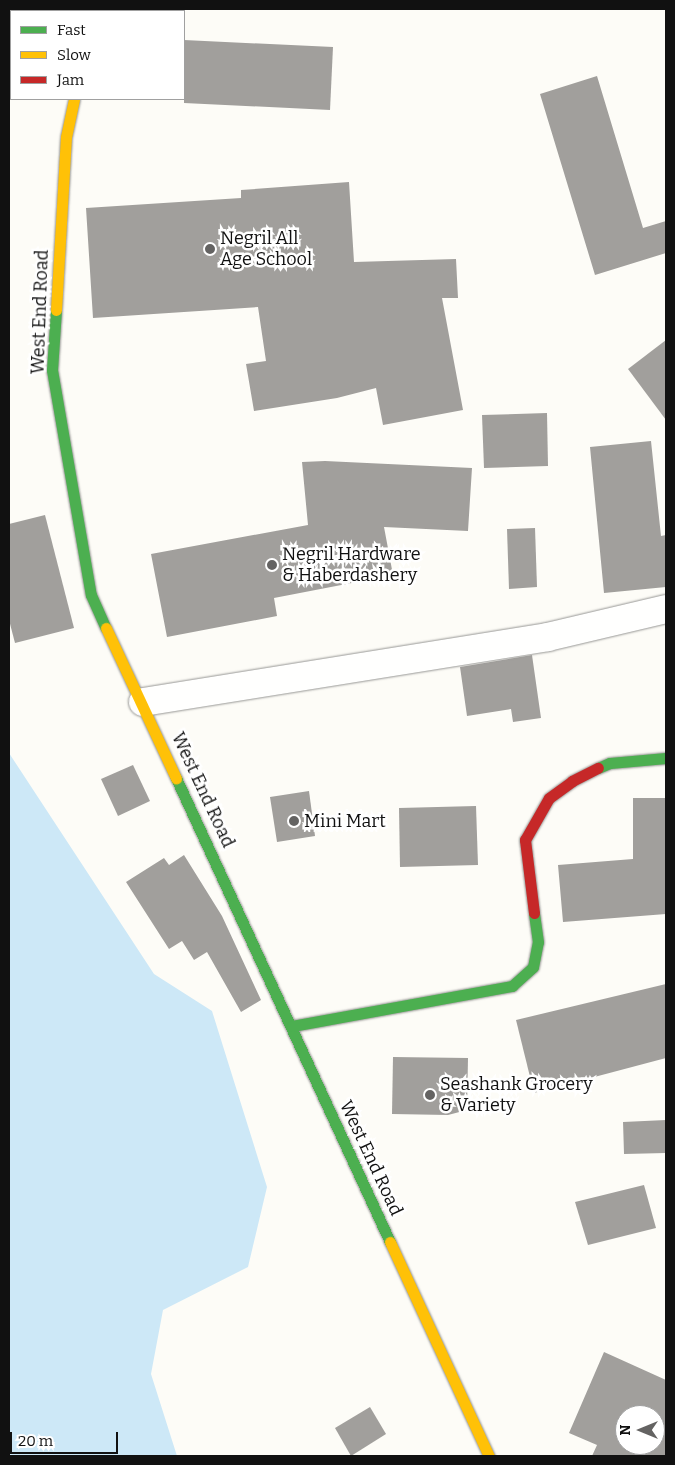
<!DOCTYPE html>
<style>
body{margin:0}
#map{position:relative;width:675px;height:1465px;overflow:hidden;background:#fdfcf7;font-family:Bitter,serif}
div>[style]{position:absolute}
.water>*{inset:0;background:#cde8f7}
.building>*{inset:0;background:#a19f9c}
.roads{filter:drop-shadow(0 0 1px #979795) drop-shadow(0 0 1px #979795)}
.street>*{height:28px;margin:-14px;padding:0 14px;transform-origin:14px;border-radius:14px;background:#fffffe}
.fast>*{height:11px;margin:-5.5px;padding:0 5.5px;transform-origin:5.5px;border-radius:5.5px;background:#4caf50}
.slow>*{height:11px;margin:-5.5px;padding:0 5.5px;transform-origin:5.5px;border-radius:5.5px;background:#ffc107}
.jam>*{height:11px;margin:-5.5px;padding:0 5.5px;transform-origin:5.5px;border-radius:5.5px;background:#c62828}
.dots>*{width:14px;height:14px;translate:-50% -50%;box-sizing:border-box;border:2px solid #fff;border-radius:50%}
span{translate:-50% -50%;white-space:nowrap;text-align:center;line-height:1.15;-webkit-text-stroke:5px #fff;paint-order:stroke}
.poi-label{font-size:18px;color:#111}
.left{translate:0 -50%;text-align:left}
.street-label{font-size:18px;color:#111}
.frame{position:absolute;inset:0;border:10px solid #111;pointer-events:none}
.legend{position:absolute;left:10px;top:10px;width:175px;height:90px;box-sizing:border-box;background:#fff;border:1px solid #a0a0a0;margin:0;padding:6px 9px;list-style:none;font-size:15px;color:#111}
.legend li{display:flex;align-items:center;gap:10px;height:25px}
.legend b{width:25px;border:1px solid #a0a0a0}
.north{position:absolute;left:615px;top:1405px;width:50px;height:50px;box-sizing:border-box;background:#fff;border:1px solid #a0a0a0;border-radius:50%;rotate:270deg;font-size:14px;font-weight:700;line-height:20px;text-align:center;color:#111}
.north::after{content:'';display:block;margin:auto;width:18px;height:22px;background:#646362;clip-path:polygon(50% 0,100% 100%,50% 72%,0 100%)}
.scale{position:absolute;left:10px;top:1432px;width:108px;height:22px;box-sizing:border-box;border:2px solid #111;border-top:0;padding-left:6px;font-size:15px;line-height:18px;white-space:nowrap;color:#111;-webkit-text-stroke:4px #fff;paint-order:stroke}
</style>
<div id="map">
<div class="water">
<i style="clip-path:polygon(9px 753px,154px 974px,212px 1011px,267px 1187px,248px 1267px,163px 1310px,151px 1374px,177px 1456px,9px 1456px)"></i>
</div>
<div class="building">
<i style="clip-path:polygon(184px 40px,333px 47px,330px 110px,184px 103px)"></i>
<i style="clip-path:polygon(597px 76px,643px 228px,666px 221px,666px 253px,595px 275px,540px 94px)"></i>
<i style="clip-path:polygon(349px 182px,354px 262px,456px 259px,458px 298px,442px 298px,463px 410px,383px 425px,376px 388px,337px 398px,254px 411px,246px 364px,266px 361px,258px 307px,93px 318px,86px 208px,241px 198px,241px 190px)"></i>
<i style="clip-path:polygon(666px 340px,666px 420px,628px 369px)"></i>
<i style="clip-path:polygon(547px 413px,548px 466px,484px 468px,482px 415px)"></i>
<i style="clip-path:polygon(651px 441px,661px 536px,666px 535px,666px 587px,604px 593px,590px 447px)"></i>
<i style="clip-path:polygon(325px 461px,472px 468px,468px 531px,384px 527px,393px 575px,274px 598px,277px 616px,167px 637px,151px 554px,308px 525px,302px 462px)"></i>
<i style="clip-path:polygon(45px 515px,74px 628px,15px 643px,9px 620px,9px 524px)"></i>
<i style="clip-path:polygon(535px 528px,537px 587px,509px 589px,507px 529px)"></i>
<i style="clip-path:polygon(532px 655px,541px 718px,513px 722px,511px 709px,467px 716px,460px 667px)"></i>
<i style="clip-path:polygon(133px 765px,150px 801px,118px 816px,101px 779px)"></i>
<i style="clip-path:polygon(309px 791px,315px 836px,277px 842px,270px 797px)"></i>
<i style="clip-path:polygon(633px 798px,666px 798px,666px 914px,563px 922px,558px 865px,633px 859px)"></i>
<i style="clip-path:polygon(476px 806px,478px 865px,400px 867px,399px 808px)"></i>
<i style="clip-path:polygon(184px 855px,222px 916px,261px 1000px,241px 1012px,207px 952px,194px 960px,182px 941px,169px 949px,126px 882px,164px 858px,169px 865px)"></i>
<i style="clip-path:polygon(666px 984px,666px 1058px,534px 1093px,516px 1020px)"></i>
<i style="clip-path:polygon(393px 1057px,468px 1058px,467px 1110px,448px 1115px,392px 1114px)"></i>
<i style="clip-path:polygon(666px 1120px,666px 1153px,624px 1154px,623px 1122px)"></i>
<i style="clip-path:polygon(644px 1185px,656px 1228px,588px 1245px,575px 1202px)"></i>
<i style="clip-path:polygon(evenodd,604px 1352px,666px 1380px,666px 1456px,592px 1456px,597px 1445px,569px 1433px,604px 1352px,625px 1415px,655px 1415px,655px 1445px,625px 1445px,625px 1415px)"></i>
<i style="clip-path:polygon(370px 1407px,386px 1434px,351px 1456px,335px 1428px)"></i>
</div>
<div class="roads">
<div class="street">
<i style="left:143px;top:702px;width:410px;rotate:-9.1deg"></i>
<i style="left:548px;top:637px;width:121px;rotate:-13.3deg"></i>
</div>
<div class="fast">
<i style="left:94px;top:9px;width:2px;rotate:90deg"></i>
<i style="left:56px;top:310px;width:60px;rotate:93.8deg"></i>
<i style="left:52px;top:370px;width:228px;rotate:80.2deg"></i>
<i style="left:91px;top:595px;width:36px;rotate:66deg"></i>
<i style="left:598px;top:768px;width:13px;rotate:-23deg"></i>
<i style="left:610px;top:763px;width:56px;rotate:-5.1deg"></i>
<i style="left:176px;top:778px;width:511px;rotate:65.24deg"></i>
<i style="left:292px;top:1026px;width:224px;rotate:-10.3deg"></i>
<i style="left:512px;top:986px;width:28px;rotate:-42deg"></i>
<i style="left:533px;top:967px;width:25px;rotate:-79deg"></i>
<i style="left:538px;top:942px;width:29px;rotate:-98deg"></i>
</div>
<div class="slow">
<i style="left:56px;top:310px;width:173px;rotate:-86.7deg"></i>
<i style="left:66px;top:137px;width:39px;rotate:-78deg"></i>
<i style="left:106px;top:628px;width:166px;rotate:65deg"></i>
<i style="left:390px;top:1242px;width:236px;rotate:65.2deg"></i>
</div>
<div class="jam">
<i style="left:534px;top:913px;width:74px;rotate:-97deg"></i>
<i style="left:525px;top:840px;width:48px;rotate:-60.3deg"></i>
<i style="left:549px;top:798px;width:29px;rotate:-36deg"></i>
<i style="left:572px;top:781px;width:29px;rotate:-27deg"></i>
</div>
</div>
<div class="dots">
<i style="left:210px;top:249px;background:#646362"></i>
<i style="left:272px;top:565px;background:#646362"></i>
<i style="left:294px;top:821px;background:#646362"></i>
<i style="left:430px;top:1095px;background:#646362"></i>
</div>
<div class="poi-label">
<span class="left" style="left:220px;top:249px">Negril All<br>Age School</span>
<span class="left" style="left:282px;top:565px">Negril Hardware<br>&amp; Haberdashery</span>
<span class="left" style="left:304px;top:821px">Mini Mart</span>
<span class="left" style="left:440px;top:1095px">Seashank Grocery<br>&amp; Variety</span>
</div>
<div class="street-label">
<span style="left:40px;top:312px;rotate:-88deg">West End Road</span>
<span style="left:203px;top:790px;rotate:65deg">West End Road</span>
<span style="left:371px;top:1158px;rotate:65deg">West End Road</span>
</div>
<div class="frame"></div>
<ul class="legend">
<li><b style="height:6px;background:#4caf50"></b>Fast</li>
<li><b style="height:6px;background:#ffc107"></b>Slow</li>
<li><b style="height:6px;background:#c62828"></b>Jam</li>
</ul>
<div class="north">N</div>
<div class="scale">20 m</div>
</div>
